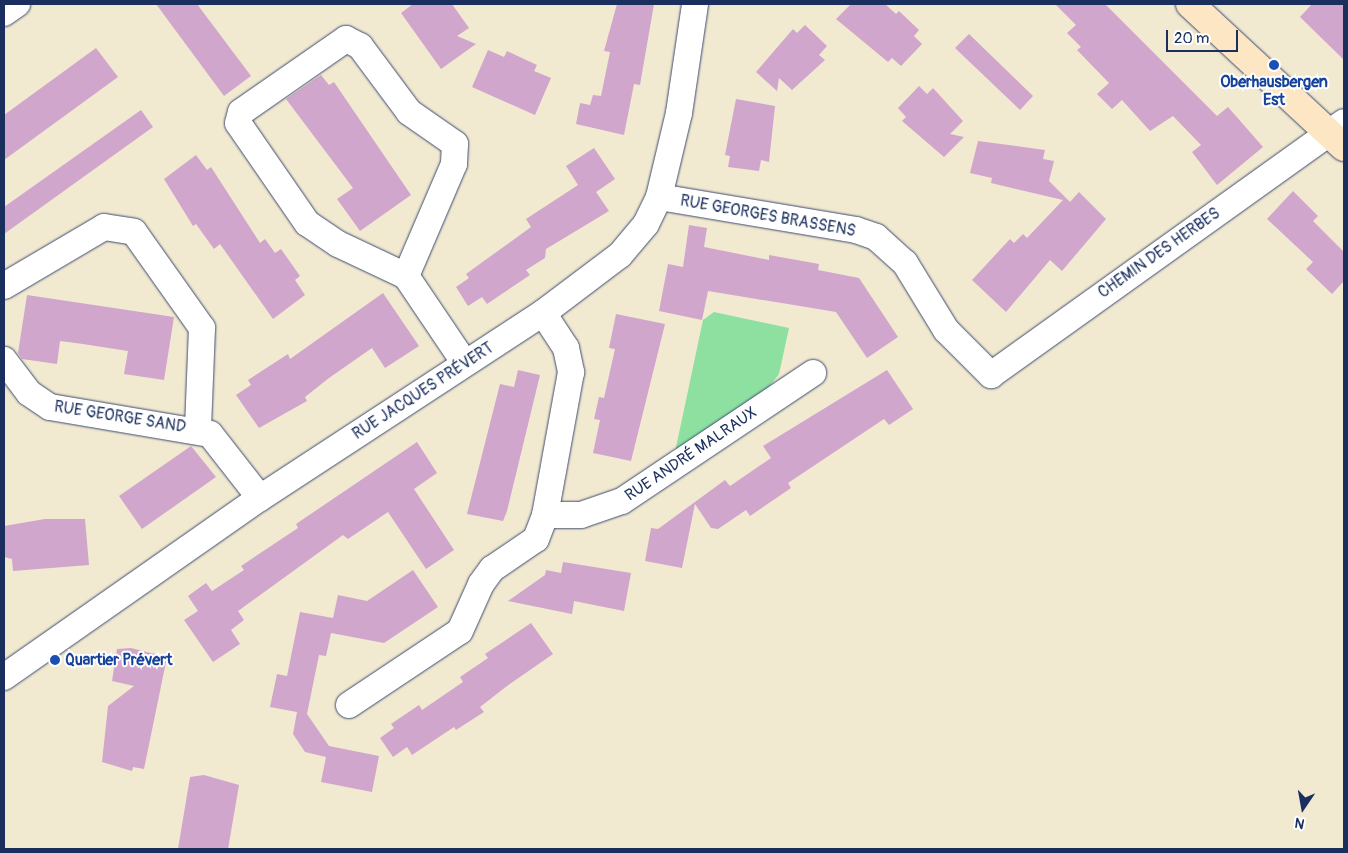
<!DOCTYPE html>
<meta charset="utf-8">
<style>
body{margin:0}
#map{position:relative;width:1348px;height:853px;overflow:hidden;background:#f2e9d1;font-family:Pangolin,sans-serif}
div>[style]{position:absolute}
.green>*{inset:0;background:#8ee0a1}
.building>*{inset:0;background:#d0a6cc}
.roads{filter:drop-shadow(0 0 1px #3b4b6f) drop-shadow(0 0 1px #3b4b6f)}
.street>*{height:26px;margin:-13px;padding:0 13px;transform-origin:13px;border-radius:13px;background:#fff}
.secondary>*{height:28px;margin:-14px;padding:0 14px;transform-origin:14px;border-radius:14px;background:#fce6c4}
.dots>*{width:14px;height:14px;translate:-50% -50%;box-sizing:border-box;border:2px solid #fff;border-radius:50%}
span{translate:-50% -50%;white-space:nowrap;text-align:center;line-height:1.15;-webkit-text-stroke:4px #fff;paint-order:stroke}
.transit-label{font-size:16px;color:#164399;font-weight:700}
.left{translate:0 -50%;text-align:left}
.street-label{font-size:16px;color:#1b2f5e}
.frame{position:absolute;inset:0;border:5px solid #1b2f5e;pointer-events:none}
.north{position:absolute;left:1278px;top:783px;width:50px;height:50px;-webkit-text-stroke:4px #fff;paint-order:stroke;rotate:192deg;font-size:14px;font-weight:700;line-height:20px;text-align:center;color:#1b2f5e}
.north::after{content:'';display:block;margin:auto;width:18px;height:22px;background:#1b2f5e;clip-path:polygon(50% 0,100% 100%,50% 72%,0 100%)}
.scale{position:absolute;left:1166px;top:30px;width:72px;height:22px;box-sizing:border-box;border:2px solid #1b2f5e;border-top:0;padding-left:6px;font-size:15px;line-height:18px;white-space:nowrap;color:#1b2f5e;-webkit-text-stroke:4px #fff;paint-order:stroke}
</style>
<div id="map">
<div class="green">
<i style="clip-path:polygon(714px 312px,789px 328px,779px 374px,766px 391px,675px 452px,703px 320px)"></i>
</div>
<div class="building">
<i style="clip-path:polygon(156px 4px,197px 4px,251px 76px,224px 96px)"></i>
<i style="clip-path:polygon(413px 4px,452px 4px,469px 28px,457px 36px,476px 44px,441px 69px,401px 13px)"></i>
<i style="clip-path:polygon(617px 4px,654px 4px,640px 85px,634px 84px,624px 135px,576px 124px,580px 103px,590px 105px,593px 95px,601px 96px,610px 52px,604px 51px)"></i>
<i style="clip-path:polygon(851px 4px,885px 4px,896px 14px,899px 11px,919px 30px,914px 36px,922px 44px,901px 66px,892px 58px,888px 62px,836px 19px)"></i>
<i style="clip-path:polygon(1055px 4px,1105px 4px,1217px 116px,1228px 107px,1263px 147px,1217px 185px,1192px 152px,1201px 145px,1173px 116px,1150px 131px,1122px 100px,1112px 109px,1097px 94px,1109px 83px,1077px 50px,1081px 47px,1067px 33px,1076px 25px)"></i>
<i style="clip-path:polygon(1312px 4px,1344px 4px,1344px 60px,1300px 17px)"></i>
<i style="clip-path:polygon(805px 25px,827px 46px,819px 55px,825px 60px,792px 90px,779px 78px,777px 91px,756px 72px,793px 29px,797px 33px)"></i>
<i style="clip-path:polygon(969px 34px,1033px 96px,1020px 110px,955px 48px)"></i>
<i style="clip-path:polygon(96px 48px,118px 77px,4px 160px,4px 115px)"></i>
<i style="clip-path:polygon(488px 50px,504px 57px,507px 51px,537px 65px,534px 71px,551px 78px,535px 115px,472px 87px)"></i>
<i style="clip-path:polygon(321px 75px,329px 85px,334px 82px,411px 195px,360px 231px,337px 199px,353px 188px,286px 99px)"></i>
<i style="clip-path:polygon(919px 86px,927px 94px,933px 88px,963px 121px,950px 134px,964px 137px,944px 157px,902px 121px,906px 117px,898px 108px)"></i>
<i style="clip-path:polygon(736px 99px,775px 106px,769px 162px,761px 160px,759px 171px,728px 167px,730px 156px,725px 155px)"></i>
<i style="clip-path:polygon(141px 110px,153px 127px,4px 234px,4px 207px)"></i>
<i style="clip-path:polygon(978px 141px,1045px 150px,1043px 159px,1054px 161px,1049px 181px,1070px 202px,1079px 192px,1106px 219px,1062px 271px,1050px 260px,1006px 312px,972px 280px,1010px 239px,1014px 243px,1023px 234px,1027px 238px,1063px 200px,991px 183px,992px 178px,970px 173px)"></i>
<i style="clip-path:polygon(594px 148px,615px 179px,596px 192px,609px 211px,546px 249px,545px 258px,526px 270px,530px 275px,487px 304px,482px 297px,468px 306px,456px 287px,469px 278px,466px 274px,531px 227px,526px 219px,578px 185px,566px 166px)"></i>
<i style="clip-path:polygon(196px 155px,207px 170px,211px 167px,260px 243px,265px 239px,275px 253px,281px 249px,300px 276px,295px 280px,305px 295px,273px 319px,220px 244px,214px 249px,196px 224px,193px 226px,164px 179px)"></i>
<i style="clip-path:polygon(1293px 191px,1318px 216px,1313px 221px,1344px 252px,1344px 281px,1332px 294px,1306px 269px,1313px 262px,1267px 219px)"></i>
<i style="clip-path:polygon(689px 225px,707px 228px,704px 247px,769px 260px,769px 255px,819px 264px,818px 270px,859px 278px,898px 337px,867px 358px,836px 312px,708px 291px,702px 320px,659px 311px,668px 264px,683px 267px)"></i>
<i style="clip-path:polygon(383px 293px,419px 346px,385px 368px,372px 348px,329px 378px,305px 397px,307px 401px,259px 428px,236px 395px,251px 385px,248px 380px,288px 354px,290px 359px)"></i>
<i style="clip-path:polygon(27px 295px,174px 317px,164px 380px,124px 374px,128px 351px,83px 344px,60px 341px,57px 364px,22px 359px,18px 353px)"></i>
<i style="clip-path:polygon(616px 314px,665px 324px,631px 461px,593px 453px,600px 420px,594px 419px,599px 397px,604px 398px,615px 349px,609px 348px)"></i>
<i style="clip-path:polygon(518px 370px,540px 375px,507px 511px,503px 521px,467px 514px,500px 384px,514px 387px)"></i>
<i style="clip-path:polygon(887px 370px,913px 409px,889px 425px,884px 419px,788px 483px,791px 488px,750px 516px,746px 510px,718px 529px,711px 528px,695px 504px,682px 568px,645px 561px,651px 528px,658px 529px,725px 480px,730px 486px,771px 458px,763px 446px)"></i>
<i style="clip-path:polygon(417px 442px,437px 473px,414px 489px,454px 550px,426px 569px,388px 512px,348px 539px,343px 535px,238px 611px,244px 620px,231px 630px,240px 644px,213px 662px,184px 620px,198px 611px,188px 596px,206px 583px,212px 591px,244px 570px,241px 566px,298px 528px,296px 524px)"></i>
<i style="clip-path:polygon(191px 446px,216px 477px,142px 529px,119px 496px)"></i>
<i style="clip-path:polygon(45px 519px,85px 519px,89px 565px,13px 571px,12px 559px,4px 557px,4px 526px)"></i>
<i style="clip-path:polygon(563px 562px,631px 573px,624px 611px,574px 601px,572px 614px,508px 601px,545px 575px,546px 570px,561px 573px)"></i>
<i style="clip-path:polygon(413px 570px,438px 607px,384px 643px,331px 633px,326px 656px,319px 655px,307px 714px,329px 746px,379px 756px,372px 792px,321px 782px,326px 757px,305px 752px,293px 734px,297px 712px,270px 707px,277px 674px,287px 676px,300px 612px,333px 618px,338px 595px,367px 601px)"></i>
<i style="clip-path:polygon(531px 623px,553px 654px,507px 686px,480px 707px,484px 712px,456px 730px,454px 727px,412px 755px,407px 747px,393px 757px,380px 738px,394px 728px,391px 724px,419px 705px,422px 710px,463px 682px,460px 677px,488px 658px,485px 654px)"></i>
<i style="clip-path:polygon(131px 648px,167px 657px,144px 769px,133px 767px,132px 771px,102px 762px,108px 706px,134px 686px,112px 681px,117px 649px)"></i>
<i style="clip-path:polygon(204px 775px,239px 785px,228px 849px,178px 849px,190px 777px)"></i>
</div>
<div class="roads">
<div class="street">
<i style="left:4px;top:13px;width:16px;rotate:-35deg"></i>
<i style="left:659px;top:197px;width:200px;rotate:9.5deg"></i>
<i style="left:856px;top:230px;width:21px;rotate:19deg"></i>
<i style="left:876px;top:237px;width:39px;rotate:42deg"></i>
<i style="left:905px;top:263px;width:79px;rotate:58.5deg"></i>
<i style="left:946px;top:330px;width:64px;rotate:45deg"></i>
<i style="left:991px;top:375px;width:434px;rotate:-35.6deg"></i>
<i style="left:406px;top:276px;width:75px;rotate:-154.8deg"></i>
<i style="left:338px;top:244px;width:37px;rotate:-146deg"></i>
<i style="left:307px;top:223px;width:121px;rotate:-124.6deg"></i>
<i style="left:238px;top:123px;width:11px;rotate:-75deg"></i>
<i style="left:241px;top:112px;width:128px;rotate:-34.8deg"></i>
<i style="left:346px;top:39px;width:16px;rotate:27deg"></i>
<i style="left:360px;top:46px;width:82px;rotate:53.4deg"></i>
<i style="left:409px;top:112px;width:56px;rotate:34.8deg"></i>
<i style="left:455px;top:144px;width:20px;rotate:93deg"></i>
<i style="left:454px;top:164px;width:122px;rotate:113.2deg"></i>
<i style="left:406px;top:276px;width:104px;rotate:56deg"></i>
<i style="left:4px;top:286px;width:116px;rotate:-30.5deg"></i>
<i style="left:104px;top:227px;width:30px;rotate:9deg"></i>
<i style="left:134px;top:232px;width:118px;rotate:54.7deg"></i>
<i style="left:202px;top:328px;width:101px;rotate:92.3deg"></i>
<i style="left:543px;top:313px;width:42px;rotate:56.7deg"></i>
<i style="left:566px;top:348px;width:25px;rotate:78deg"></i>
<i style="left:571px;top:372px;width:145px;rotate:100.3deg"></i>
<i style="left:4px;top:360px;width:41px;rotate:52.9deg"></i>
<i style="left:29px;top:393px;width:25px;rotate:34deg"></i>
<i style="left:50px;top:407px;width:162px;rotate:9.6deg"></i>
<i style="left:210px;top:434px;width:81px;rotate:52deg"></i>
<i style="left:4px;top:677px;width:312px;rotate:-35deg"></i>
<i style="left:260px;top:498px;width:338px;rotate:-33.2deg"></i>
<i style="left:543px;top:313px;width:96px;rotate:-37deg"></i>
<i style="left:620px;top:255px;width:40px;rotate:-50deg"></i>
<i style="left:646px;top:224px;width:30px;rotate:-64deg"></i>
<i style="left:659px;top:197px;width:86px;rotate:-76.6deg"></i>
<i style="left:679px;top:113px;width:110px;rotate:-81.6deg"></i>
<i style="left:349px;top:705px;width:133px;rotate:-33.7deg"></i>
<i style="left:460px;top:631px;width:51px;rotate:-65.9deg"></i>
<i style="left:481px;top:584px;width:19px;rotate:-54deg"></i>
<i style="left:492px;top:569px;width:53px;rotate:-34.3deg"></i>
<i style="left:536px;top:539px;width:26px;rotate:-69deg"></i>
<i style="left:545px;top:515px;width:36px"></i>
<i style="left:581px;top:515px;width:43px;rotate:-18.9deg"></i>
<i style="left:622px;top:501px;width:230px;rotate:-33.8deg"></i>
</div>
<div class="secondary">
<i style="left:1190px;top:4px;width:210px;rotate:42.9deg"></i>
</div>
</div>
<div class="dots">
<i style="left:1274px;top:65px;background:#1a4fb4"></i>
<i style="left:55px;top:660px;background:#1a4fb4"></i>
</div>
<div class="transit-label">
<span style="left:1274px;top:91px">Oberhausbergen<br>Est</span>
<span class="left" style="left:65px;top:660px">Quartier Prévert</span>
</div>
<div class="street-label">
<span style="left:768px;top:216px;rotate:10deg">RUE GEORGES BRASSENS</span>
<span style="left:1159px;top:253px;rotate:-35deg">CHEMIN DES HERBES</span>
<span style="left:423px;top:391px;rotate:-33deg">RUE JACQUES PRÉVERT</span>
<span style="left:120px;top:417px;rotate:9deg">RUE GEORGE SAND</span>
<span style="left:691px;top:454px;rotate:-34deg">RUE ANDRÉ MALRAUX</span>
</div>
<div class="frame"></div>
<div class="north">N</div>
<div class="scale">20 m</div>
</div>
